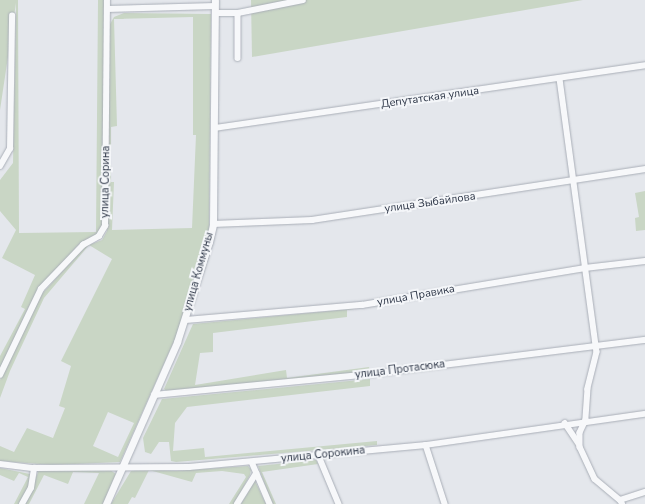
<!DOCTYPE html>
<meta charset="utf-8">
<style>
body{margin:0}
#map{position:relative;width:645px;height:504px;overflow:hidden;background:#e4e7ec;font-family:"Nunito Sans",sans-serif}
div>[style]{position:absolute}
.green>*{inset:0;background:#c9d6c5}
.roads{filter:drop-shadow(0 0 1px #a9aeb7) drop-shadow(0 0 1px #a9aeb7)}
.minor>*{height:5.5px;margin:-2.75px;padding:0 2.75px;transform-origin:2.75px;border-radius:2.75px;background:#f7f8fa}
.tertiary>*{height:7px;margin:-3.5px;padding:0 3.5px;transform-origin:3.5px;border-radius:3.5px;background:#f7f8fa}
span{translate:-50% -50%;white-space:nowrap;text-align:center;line-height:1.15;-webkit-text-stroke:4px #f4f6f9;paint-order:stroke}
.street-label{font-size:11px;color:#2b3445}
</style>
<div id="map">
<div class="green">
<i style="clip-path:polygon(0 0,18px 0,19px 233px,96px 232px,98px 0,104px 0,104px 50px,102px 229px,96px 237px,80px 243px,35px 294px,0 369px,0 356px,25px 309px,21px 307px,35px 275px,2px 258px,16px 230px,0 211px,0 180px,13px 163px,16px 3px,0 110px)"></i>
<i style="clip-path:polygon(251px 0,583px 0,252px 57px)"></i>
<i style="clip-path:polygon(evenodd,124px 13px,211px 14px,209px 229px,184px 319px,120px 462px,53px 465px,0 461px,0 446px,14px 452px,27px 428px,53px 438px,65px 408px,59px 406px,71px 366px,61px 361px,112px 259px,89px 245px,44px 298px,10px 371px,0 398px,0 380px,41px 295px,80px 252px,86px 246px,102px 240px,107px 231px,109px 26px,114px 17px,124px 13px,193px 17px,193px 135px,196px 135px,192px 228px,112px 230px,114px 182px,111px 182px,111px 127px,117px 126px,114px 19px,193px 17px,124px 13px,108px 412px,134px 423px,118px 457px,93px 446px,108px 412px)"></i>
<i style="clip-path:polygon(645px 191px,645px 230px,636px 231px,635px 218px,639px 217px,635px 193px)"></i>
<i style="clip-path:polygon(361px 308px,347px 310px,347px 317px,213px 333px,213px 352px,200px 353px,195px 385px,286px 370px,287px 378px,369px 367px,370px 372px,169px 393px,164px 389px,193px 324px)"></i>
<i style="clip-path:polygon(370px 379px,370px 386px,187px 407px,175px 423px,173px 451px,204px 448px,205px 457px,377px 441px,377px 445px,176px 462px,171px 461px,169px 442px,159px 442px,151px 454px,145px 452px,143px 438px,162px 399px)"></i>
<i style="clip-path:polygon(316px 460px,318px 464px,262px 472px,276px 504px,272px 504px,258px 466px)"></i>
<i style="clip-path:polygon(248px 466px,251px 469px,250px 475px,234px 504px,229px 504px,246px 477px,244px 474px,222px 471px,196px 473px,192px 482px,149px 470px,135px 498px,132px 497px,128px 504px,111px 504px,131px 471px,142px 469px,176px 471px)"></i>
<i style="clip-path:polygon(0 468px,30px 474px,30px 485px,20px 504px,14px 504px,28px 477px,19px 473px,14px 481px,0 475px)"></i>
<i style="clip-path:polygon(39px 470px,110px 470px,116px 474px,103px 504px,84px 504px,99px 473px,73px 472px,68px 484px,44px 475px,29px 504px,25px 504px)"></i>
<i style="clip-path:polygon(255px 481px,266px 504px,241px 504px)"></i>
</div>
<div class="roads">
<div class="minor">
<i style="left:107px;top:9px;width:108px;rotate:-1.6deg"></i>
<i style="left:215px;top:13px;width:23px"></i>
<i style="left:238px;top:13px;width:45px;rotate:90deg"></i>
<i style="left:238px;top:13px;width:66px;rotate:-11.3deg"></i>
<i style="left:560px;top:79px;width:275px;rotate:82.3deg"></i>
<i style="left:597px;top:352px;width:38px;rotate:104deg"></i>
<i style="left:588px;top:389px;width:31px;rotate:94deg"></i>
<i style="left:586px;top:420px;width:14px;rotate:115deg"></i>
<i style="left:580px;top:433px;width:14px;rotate:90deg"></i>
<i style="left:580px;top:447px;width:35px;rotate:65deg"></i>
<i style="left:595px;top:479px;width:33px;rotate:40deg"></i>
<i style="left:215px;top:128px;width:435px;rotate:-8.3deg"></i>
<i style="left:0;top:166px;width:20px;rotate:-60deg"></i>
<i style="left:10px;top:149px;width:133px;rotate:-89.1deg"></i>
<i style="left:213px;top:224px;width:99px;rotate:-2.3deg"></i>
<i style="left:312px;top:220px;width:337px;rotate:-8.7deg"></i>
<i style="left:186px;top:320px;width:177px;rotate:-4.9deg"></i>
<i style="left:362px;top:305px;width:226px;rotate:-9.4deg"></i>
<i style="left:585px;top:268px;width:60px;rotate:-6.7deg"></i>
<i style="left:0;top:375px;width:95px;rotate:-64.5deg"></i>
<i style="left:41px;top:289px;width:61px;rotate:-46.3deg"></i>
<i style="left:83px;top:245px;width:18px;rotate:-29deg"></i>
<i style="left:99px;top:236px;width:12px;rotate:-59deg"></i>
<i style="left:105px;top:226px;width:226px;rotate:-89.5deg"></i>
<i style="left:154px;top:395px;width:218px;rotate:-5.5deg"></i>
<i style="left:371px;top:374px;width:276px;rotate:-7.1deg"></i>
<i style="left:565px;top:423px;width:25px;rotate:56deg"></i>
<i style="left:426px;top:445px;width:62px;rotate:72.1deg"></i>
<i style="left:319px;top:456px;width:52px;rotate:67.4deg"></i>
<i style="left:252px;top:462px;width:46px;rotate:66.8deg"></i>
<i style="left:0;top:464px;width:34px;rotate:7deg"></i>
<i style="left:34px;top:468px;width:155px;rotate:-0.4deg"></i>
<i style="left:189px;top:467px;width:238px;rotate:-5.3deg"></i>
<i style="left:426px;top:445px;width:221px;rotate:-8.1deg"></i>
<i style="left:22px;top:504px;width:18px;rotate:-61deg"></i>
<i style="left:31px;top:488px;width:20px;rotate:-81deg"></i>
<i style="left:237px;top:504px;width:36px;rotate:-58deg"></i>
<i style="left:622px;top:504px;width:4px;rotate:-117deg"></i>
<i style="left:620px;top:500px;width:26px;rotate:-18deg"></i>
</div>
<div class="tertiary">
<i style="left:106px;top:504px;width:177px;rotate:-66.3deg"></i>
<i style="left:177px;top:342px;width:105px;rotate:-72.3deg"></i>
<i style="left:209px;top:242px;width:18px;rotate:-77deg"></i>
<i style="left:213px;top:224px;width:224px;rotate:-89.5deg"></i>
</div>
</div>
<div class="street-label">
<span style="left:430px;top:98px;rotate:-8deg">Депутатская улица</span>
<span style="left:106px;top:182px;rotate:-89deg">улица Сорина</span>
<span style="left:430px;top:203px;rotate:-8deg">улица Зыбайлова</span>
<span style="left:199px;top:272px;rotate:-74deg">улица Коммуны</span>
<span style="left:416px;top:296px;rotate:-10deg">улица Правика</span>
<span style="left:400px;top:370px;rotate:-7deg">улица Протасюка</span>
<span style="left:323px;top:455px;rotate:-6deg">улица Сорокина</span>
</div>
</div>
